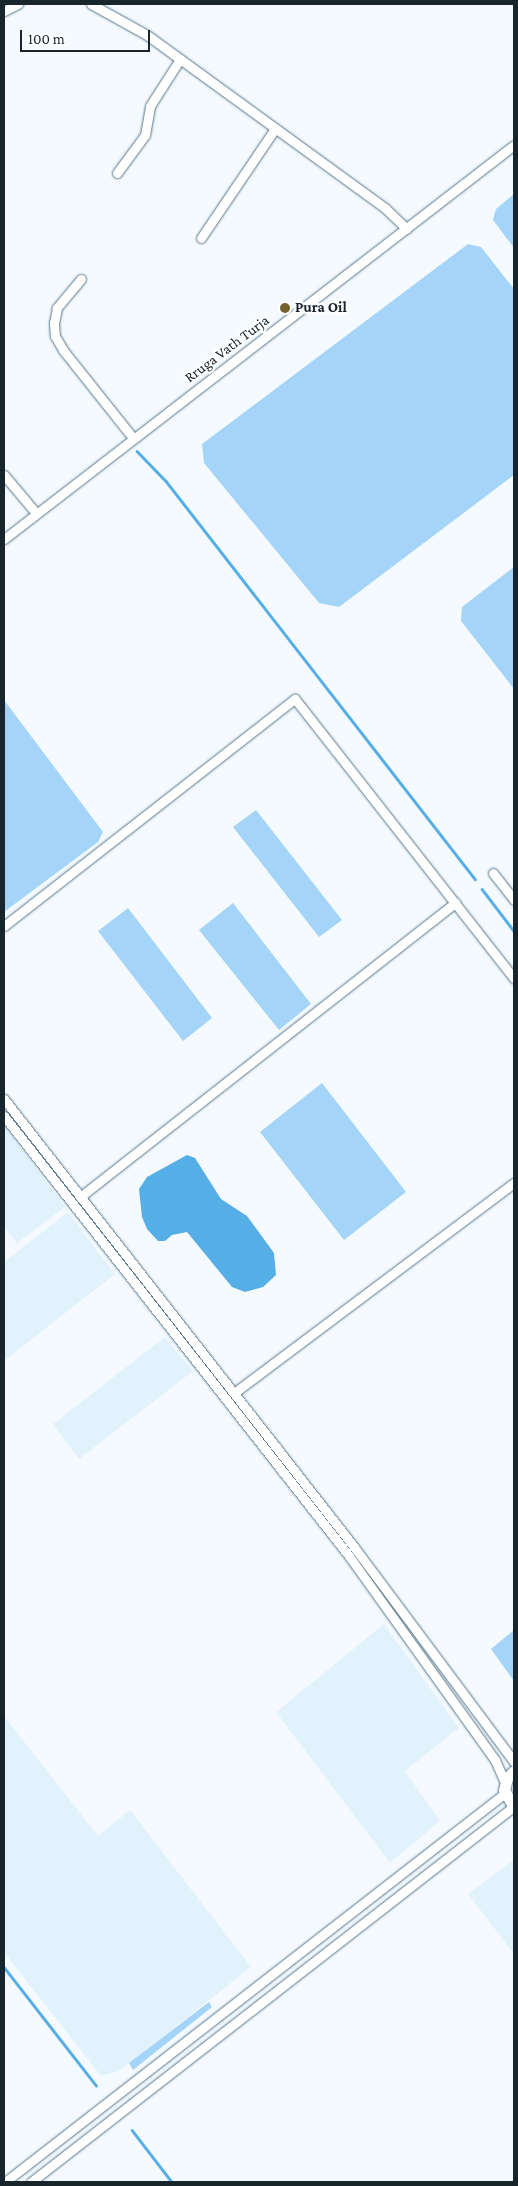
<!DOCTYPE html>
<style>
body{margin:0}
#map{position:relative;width:518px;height:2186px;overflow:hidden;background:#f4faff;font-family:"Crimson Pro",serif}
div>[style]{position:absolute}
.built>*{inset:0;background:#e2f2fd}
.green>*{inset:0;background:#a4d5f8}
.water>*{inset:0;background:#56aee6}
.stream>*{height:2.5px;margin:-1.25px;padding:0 1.25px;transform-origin:1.25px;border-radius:1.25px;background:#56aee6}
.roads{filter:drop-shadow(0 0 1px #567589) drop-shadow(0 0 1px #567589)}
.minor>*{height:9px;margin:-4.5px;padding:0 4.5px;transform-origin:4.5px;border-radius:4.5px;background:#fff}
.major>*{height:11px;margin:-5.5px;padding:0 5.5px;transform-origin:5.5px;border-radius:5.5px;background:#fff}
.dots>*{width:14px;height:14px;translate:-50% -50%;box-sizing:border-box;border:2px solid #fff;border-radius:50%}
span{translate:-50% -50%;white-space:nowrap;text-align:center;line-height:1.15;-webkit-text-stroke:4.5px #fff;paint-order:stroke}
.poi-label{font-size:15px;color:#18252d;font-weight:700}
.left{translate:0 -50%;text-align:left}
.street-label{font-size:15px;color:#18252d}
.frame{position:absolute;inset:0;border:5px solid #18252d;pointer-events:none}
.scale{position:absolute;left:20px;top:30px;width:130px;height:22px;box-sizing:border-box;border:2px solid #18252d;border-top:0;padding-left:6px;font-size:15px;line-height:18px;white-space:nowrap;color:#18252d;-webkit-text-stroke:4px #fff;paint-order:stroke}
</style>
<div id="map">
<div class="built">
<i style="clip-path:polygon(4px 1125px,65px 1207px,17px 1243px,4px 1227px)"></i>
<i style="clip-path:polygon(68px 1212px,115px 1274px,4px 1361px,4px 1262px)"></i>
<i style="clip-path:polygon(165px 1337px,193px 1371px,79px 1459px,53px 1424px)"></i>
<i style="clip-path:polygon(384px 1624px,459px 1728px,405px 1771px,440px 1821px,390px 1863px,276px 1712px)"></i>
<i style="clip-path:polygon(4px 1716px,98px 1836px,130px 1810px,251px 1967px,119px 2071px,101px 2076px,4px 1952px)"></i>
<i style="clip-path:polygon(514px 1860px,514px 1954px,468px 1894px)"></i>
</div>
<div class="green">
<i style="clip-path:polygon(514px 194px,514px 248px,493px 220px,496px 209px)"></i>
<i style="clip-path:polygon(468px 244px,481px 247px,514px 289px,514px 475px,339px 607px,319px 603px,204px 463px,202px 444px)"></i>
<i style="clip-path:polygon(514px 567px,514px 689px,461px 621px,462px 607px)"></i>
<i style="clip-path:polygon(4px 700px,103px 832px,98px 842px,4px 912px)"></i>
<i style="clip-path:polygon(256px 810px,342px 920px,319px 937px,233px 827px)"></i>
<i style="clip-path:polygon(233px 903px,311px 1004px,279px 1030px,199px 930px)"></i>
<i style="clip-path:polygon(128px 908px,212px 1018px,183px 1041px,98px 931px)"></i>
<i style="clip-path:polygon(322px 1083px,406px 1192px,344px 1240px,260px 1132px)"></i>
<i style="clip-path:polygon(514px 1630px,514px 1681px,491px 1649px)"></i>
<i style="clip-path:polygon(209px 2002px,212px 2007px,133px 2070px,129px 2063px)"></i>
</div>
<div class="water">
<i style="clip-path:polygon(187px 1155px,195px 1158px,221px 1199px,247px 1216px,274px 1253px,276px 1275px,263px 1287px,245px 1292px,232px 1287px,187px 1232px,172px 1235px,165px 1241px,158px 1241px,147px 1229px,142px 1217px,139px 1189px,147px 1177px)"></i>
</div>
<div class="stream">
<i style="left:137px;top:451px;width:42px;rotate:46deg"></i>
<i style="left:166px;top:481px;width:504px;rotate:52.17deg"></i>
<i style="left:482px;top:889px;width:53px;rotate:52.7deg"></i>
<i style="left:4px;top:1967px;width:150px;rotate:52.1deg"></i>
<i style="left:132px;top:2130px;width:66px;rotate:52.4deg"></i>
</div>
<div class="roads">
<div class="minor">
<i style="left:91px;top:4px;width:64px;rotate:29deg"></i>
<i style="left:147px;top:35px;width:294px;rotate:36deg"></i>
<i style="left:385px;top:208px;width:30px;rotate:44deg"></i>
<i style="left:4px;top:11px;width:16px;rotate:-27deg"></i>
<i style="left:117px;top:173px;width:47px;rotate:-53.6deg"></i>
<i style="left:145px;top:135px;width:29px;rotate:-80deg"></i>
<i style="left:150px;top:106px;width:56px;rotate:-57.4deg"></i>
<i style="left:201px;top:238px;width:130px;rotate:-55.9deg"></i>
<i style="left:81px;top:279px;width:38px;rotate:130deg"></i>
<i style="left:57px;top:308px;width:15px;rotate:101deg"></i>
<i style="left:54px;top:323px;width:13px;rotate:86deg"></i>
<i style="left:55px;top:336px;width:16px;rotate:60deg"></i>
<i style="left:63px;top:350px;width:112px;rotate:51.5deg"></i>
<i style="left:4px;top:475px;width:50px;rotate:49.9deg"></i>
<i style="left:4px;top:539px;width:644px;rotate:-37.69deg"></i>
<i style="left:493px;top:873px;width:34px;rotate:52deg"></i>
<i style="left:4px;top:926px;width:369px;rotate:-38deg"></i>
<i style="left:295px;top:699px;width:355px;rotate:51.9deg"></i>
<i style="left:4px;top:1099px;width:569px;rotate:52deg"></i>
<i style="left:354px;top:1547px;width:268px;rotate:53.3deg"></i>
<i style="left:4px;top:1116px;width:559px;rotate:51.9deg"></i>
<i style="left:349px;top:1556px;width:251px;rotate:54.4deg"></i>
<i style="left:495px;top:1760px;width:24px;rotate:66deg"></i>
<i style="left:80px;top:1197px;width:477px;rotate:-38.1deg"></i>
<i style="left:234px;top:1393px;width:350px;rotate:-36.9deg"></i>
<i style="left:5px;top:2182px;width:632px;rotate:-37.87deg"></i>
<i style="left:31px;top:2182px;width:611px;rotate:-37.88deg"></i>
</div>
<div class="major">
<i style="left:514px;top:1771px;width:10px;rotate:135deg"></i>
<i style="left:507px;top:1778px;width:12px;rotate:104deg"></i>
<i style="left:504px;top:1790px;width:20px;rotate:60deg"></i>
</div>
</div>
<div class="dots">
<i style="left:285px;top:308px;background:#74612f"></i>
</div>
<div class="poi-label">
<span class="left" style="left:295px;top:308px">Pura Oil</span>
</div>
<div class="street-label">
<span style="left:227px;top:349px;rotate:-37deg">Rruga Vath Turja</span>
</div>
<div class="frame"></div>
<div class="scale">100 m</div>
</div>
